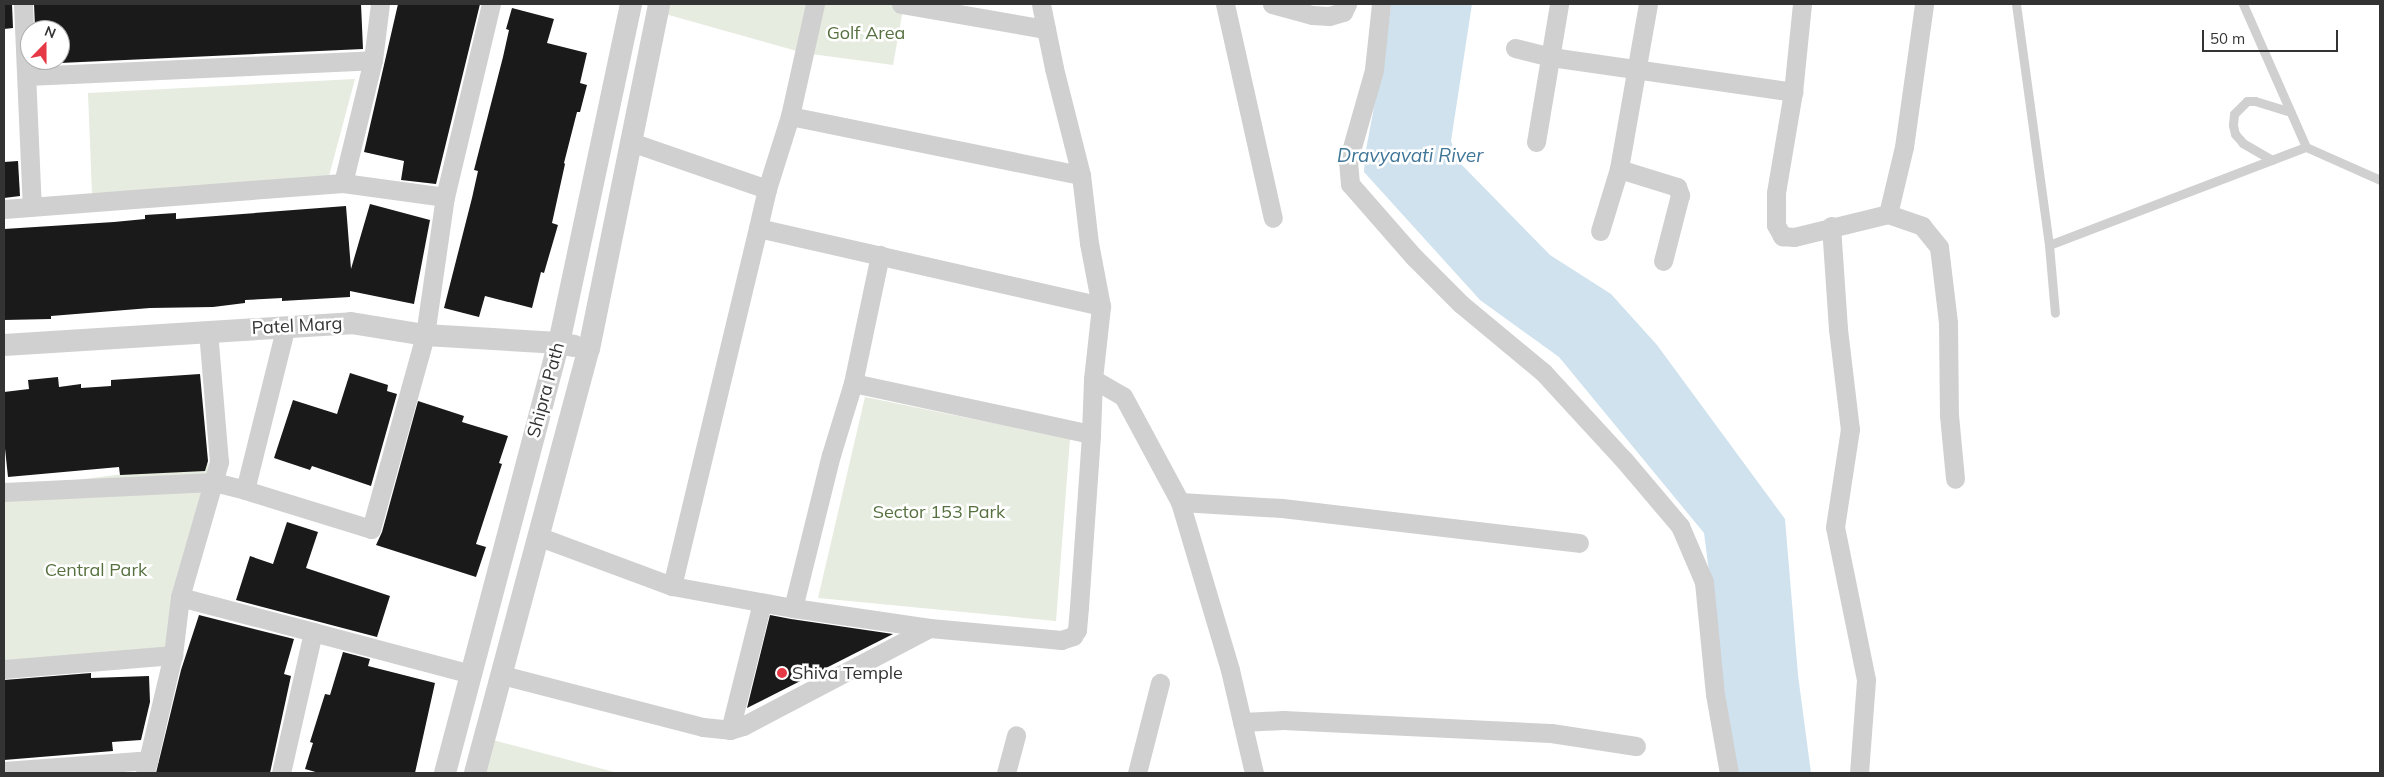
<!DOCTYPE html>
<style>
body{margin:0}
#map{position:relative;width:2384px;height:777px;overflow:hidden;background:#fff;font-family:Mulish,sans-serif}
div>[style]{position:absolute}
.green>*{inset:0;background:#e6ecdf}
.water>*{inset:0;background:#cfe2ee}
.building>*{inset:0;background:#1a1a1a}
.service>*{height:9px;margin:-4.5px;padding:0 4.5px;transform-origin:4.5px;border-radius:4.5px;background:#d0d0d0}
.minor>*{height:19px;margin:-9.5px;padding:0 9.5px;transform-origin:9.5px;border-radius:9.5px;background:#d0d0d0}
.tertiary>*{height:22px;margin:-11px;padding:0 11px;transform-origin:11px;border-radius:11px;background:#d0d0d0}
.dots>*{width:14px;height:14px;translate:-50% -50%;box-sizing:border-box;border:2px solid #fff;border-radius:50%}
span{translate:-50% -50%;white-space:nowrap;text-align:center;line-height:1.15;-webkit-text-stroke:5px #fff;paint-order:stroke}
.park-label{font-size:18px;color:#56703f}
.street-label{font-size:18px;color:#333}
.poi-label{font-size:18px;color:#333}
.left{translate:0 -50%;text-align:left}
.water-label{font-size:19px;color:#3f7597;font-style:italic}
.frame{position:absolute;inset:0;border:5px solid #333;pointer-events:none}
.north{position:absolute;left:20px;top:20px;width:50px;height:50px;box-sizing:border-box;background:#fff;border:1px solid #adadad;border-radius:50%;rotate:22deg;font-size:14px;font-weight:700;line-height:20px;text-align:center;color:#333}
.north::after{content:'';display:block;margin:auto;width:18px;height:22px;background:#e63946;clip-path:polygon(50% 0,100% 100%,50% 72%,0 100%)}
.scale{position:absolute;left:2202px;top:30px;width:136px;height:22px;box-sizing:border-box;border:2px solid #333;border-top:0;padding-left:6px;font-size:15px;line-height:18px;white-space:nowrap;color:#333;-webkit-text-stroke:4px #fff;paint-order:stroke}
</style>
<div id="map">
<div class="green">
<i style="clip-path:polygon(644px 4px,904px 4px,893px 65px,804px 53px,658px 12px)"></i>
<i style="clip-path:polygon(355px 79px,329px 176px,92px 194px,88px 93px)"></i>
<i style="clip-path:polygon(865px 397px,1070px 439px,1056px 621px,818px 598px)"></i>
<i style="clip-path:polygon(219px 462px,173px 655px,4px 669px,4px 489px)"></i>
<i style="clip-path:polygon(493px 740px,618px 773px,486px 773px)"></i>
</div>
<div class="water">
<i style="clip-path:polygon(1391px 4px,1472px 4px,1451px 141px,1458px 161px,1550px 255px,1611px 294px,1657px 345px,1785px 519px,1798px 675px,1811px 773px,1735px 773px,1704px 533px,1559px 357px,1480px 300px,1364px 172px,1365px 155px,1387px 38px)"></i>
</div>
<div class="building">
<i style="clip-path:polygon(4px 4px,12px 4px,13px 28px,4px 29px)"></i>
<i style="clip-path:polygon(34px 4px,361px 4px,363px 49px,60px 63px,60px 26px,35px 27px)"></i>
<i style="clip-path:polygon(398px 4px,480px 4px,436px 184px,401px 180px,404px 161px,364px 152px)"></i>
<i style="clip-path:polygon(512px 8px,554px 19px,547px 43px,587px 53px,580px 83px,587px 85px,580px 112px,577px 112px,564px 163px,565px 164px,552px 223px,558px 225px,544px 273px,541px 272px,532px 308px,485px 296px,479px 317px,444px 308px,472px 198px,478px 171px,474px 170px,503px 57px,509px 30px,506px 29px)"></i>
<i style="clip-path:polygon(18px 161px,20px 196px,4px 198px,4px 162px)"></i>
<i style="clip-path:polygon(370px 204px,430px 220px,414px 304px,350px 291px,350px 297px,282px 301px,282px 298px,245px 300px,245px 303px,213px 307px,150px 308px,51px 316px,51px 319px,4px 320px,4px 229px,114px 222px,145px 219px,145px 215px,176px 213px,176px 219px,346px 206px,351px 269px)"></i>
<i style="clip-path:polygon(350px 373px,388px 385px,387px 391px,397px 394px,371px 486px,312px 466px,310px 470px,274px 458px,293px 400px,337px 414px)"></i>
<i style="clip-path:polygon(200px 374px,208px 461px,205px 471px,120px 475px,119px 467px,8px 477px,4px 439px,4px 392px,29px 389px,28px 380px,58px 377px,59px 387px,81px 384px,81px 388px,111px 386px,111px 380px)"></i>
<i style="clip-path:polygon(418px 401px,464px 416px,462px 422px,508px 436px,499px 463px,502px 464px,476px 544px,486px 547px,476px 577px,376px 545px,382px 532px)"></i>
<i style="clip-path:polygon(287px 522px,318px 532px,306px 568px,390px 596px,377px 637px,236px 600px,250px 556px,273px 564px)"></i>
<i style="clip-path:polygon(199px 615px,294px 639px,284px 674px,291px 676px,270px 773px,156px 773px,181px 670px)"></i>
<i style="clip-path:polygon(770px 615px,791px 619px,893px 634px,747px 708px)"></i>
<i style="clip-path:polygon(343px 652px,370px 659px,368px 666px,435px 683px,415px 773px,319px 773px,305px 769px,313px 743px,310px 742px,325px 694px,330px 695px)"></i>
<i style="clip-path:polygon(91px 673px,91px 678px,149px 676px,150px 702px,141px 740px,112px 742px,113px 751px,4px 760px,4px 680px)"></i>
</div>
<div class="service">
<i style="left:2016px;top:4px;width:243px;rotate:82.2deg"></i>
<i style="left:2049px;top:245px;width:68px;rotate:85deg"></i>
<i style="left:2243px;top:4px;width:156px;rotate:66.2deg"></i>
<i style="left:2306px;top:147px;width:81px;rotate:24deg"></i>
<i style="left:2272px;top:160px;width:34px;rotate:-150deg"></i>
<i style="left:2243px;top:143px;width:12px;rotate:-132deg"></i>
<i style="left:2235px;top:134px;width:9px;rotate:-103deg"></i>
<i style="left:2233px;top:125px;width:11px;rotate:-85deg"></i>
<i style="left:2234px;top:114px;width:18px;rotate:-45deg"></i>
<i style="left:2247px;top:101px;width:8px"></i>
<i style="left:2255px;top:101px;width:37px;rotate:17deg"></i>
<i style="left:2049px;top:245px;width:275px;rotate:-20.9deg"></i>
</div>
<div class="minor">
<i style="left:23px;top:4px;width:203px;rotate:87.5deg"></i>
<i style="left:815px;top:4px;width:115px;rotate:102.6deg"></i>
<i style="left:790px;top:116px;width:77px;rotate:107.5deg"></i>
<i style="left:767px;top:189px;width:40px;rotate:103deg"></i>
<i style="left:758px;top:228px;width:352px;rotate:12.8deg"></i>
<i style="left:1101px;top:306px;width:64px;rotate:-100.8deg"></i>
<i style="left:1089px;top:243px;width:68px;rotate:-96.7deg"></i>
<i style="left:1081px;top:175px;width:110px;rotate:-104.2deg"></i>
<i style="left:1054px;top:68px;width:65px;rotate:-101.5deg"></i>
<i style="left:901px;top:4px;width:147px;rotate:9.8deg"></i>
<i style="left:1225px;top:4px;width:219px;rotate:77.4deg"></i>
<i style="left:1272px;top:4px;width:41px;rotate:15.4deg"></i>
<i style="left:1312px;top:15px;width:17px;rotate:3deg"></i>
<i style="left:1329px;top:16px;width:15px;rotate:-16deg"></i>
<i style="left:1343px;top:12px;width:9px;rotate:-63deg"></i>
<i style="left:1381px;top:4px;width:66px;rotate:96.1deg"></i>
<i style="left:1374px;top:70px;width:95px;rotate:105.9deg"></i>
<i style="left:1348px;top:161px;width:23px;rotate:85deg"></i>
<i style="left:1350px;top:184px;width:97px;rotate:48.8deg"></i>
<i style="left:1414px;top:257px;width:66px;rotate:45deg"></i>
<i style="left:1461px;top:304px;width:107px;rotate:39.7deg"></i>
<i style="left:1543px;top:372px;width:120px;rotate:47.4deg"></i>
<i style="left:1624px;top:460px;width:87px;rotate:49.7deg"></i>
<i style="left:1680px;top:526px;width:61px;rotate:66.8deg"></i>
<i style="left:1704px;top:582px;width:113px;rotate:84.4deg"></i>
<i style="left:1715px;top:694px;width:80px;rotate:80deg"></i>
<i style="left:1648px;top:4px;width:168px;rotate:100deg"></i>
<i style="left:1619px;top:169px;width:61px;rotate:17.2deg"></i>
<i style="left:1677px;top:187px;width:9px;rotate:69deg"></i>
<i style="left:1680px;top:195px;width:68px;rotate:104.4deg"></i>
<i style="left:1802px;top:4px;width:88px;rotate:95.8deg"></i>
<i style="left:1793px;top:92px;width:102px;rotate:99.6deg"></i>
<i style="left:1776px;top:193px;width:32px;rotate:90deg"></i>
<i style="left:1776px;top:225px;width:13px;rotate:61deg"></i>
<i style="left:1782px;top:236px;width:12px;rotate:5deg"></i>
<i style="left:1794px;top:237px;width:97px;rotate:-13.7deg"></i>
<i style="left:1888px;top:214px;width:36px;rotate:19deg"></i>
<i style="left:1922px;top:226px;width:27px;rotate:51deg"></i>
<i style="left:1939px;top:247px;width:77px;rotate:83.2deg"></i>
<i style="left:1948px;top:323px;width:92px;rotate:89.4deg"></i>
<i style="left:1949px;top:415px;width:64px;rotate:84.6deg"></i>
<i style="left:1515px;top:48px;width:37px;rotate:14deg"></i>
<i style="left:1551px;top:57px;width:245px;rotate:8.2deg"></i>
<i style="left:27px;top:76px;width:346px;rotate:-2.6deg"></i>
<i style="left:790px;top:116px;width:297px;rotate:11.5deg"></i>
<i style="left:631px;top:142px;width:144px;rotate:19.1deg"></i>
<i style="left:1536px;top:142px;width:140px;rotate:-80.5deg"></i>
<i style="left:343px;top:183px;width:103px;rotate:7.8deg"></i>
<i style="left:4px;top:209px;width:340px;rotate:-4.4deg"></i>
<i style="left:343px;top:183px;width:127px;rotate:-76.3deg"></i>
<i style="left:373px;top:60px;width:56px;rotate:-82.9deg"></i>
<i style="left:1888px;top:214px;width:69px;rotate:-76.6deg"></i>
<i style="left:1904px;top:147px;width:144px;rotate:-82deg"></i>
<i style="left:1831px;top:226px;width:103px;rotate:86.1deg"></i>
<i style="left:1838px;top:329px;width:101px;rotate:83.2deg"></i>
<i style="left:1850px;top:429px;width:99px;rotate:98.7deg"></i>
<i style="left:1835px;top:527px;width:156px;rotate:78.5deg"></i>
<i style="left:1866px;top:680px;width:93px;rotate:94.3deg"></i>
<i style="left:1600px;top:231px;width:65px;rotate:-73deg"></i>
<i style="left:1093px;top:379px;width:34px;rotate:30deg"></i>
<i style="left:1123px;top:396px;width:120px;rotate:61.7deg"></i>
<i style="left:1180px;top:502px;width:175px;rotate:73.4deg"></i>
<i style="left:1230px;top:670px;width:106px;rotate:76.9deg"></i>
<i style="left:853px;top:383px;width:243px;rotate:12.1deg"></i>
<i style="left:245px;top:490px;width:132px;rotate:17.2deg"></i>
<i style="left:371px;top:529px;width:201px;rotate:-74.4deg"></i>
<i style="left:425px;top:335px;width:139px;rotate:-81.8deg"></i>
<i style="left:445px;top:197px;width:198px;rotate:-76.6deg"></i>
<i style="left:4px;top:492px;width:210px;rotate:-2.7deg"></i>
<i style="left:214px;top:482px;width:32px;rotate:14deg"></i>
<i style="left:245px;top:490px;width:169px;rotate:-76deg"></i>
<i style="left:1180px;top:502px;width:102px;rotate:3.4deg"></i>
<i style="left:1282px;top:508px;width:299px;rotate:6.7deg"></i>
<i style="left:540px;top:537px;width:141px;rotate:20.4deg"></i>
<i style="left:672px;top:586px;width:123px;rotate:10.3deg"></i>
<i style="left:793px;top:608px;width:158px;rotate:-76.1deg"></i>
<i style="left:831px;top:455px;width:75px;rotate:-73deg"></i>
<i style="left:853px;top:383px;width:131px;rotate:-78.1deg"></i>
<i style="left:672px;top:586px;width:368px;rotate:-76.5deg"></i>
<i style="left:180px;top:597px;width:138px;rotate:14.7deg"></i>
<i style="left:313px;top:632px;width:145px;rotate:102.8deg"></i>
<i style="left:793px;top:608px;width:138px;rotate:8.3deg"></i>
<i style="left:930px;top:628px;width:132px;rotate:5.2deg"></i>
<i style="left:1061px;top:640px;width:13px;rotate:-18deg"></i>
<i style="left:1073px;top:636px;width:7px;rotate:-56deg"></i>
<i style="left:1077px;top:630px;width:23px;rotate:-85deg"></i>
<i style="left:1079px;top:607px;width:173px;rotate:-86deg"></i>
<i style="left:1091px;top:434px;width:55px;rotate:-87.9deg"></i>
<i style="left:1093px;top:379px;width:73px;rotate:-83.7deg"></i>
<i style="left:313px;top:632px;width:163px;rotate:14.9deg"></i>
<i style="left:4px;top:669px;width:170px;rotate:-4.7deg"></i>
<i style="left:502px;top:675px;width:208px;rotate:14.5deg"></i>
<i style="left:703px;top:727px;width:27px;rotate:6deg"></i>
<i style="left:730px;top:730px;width:14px;rotate:-17deg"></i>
<i style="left:743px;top:726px;width:211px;rotate:-27.7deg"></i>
<i style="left:1242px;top:722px;width:41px;rotate:-2.8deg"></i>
<i style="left:1283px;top:720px;width:268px;rotate:2.8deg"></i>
<i style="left:1551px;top:733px;width:86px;rotate:8.7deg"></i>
<i style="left:730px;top:730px;width:131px;rotate:-75.9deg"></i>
<i style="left:4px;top:771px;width:145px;rotate:-4.3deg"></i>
<i style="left:145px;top:773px;width:121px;rotate:-76.7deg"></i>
<i style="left:173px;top:655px;width:58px;rotate:-83.1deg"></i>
<i style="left:180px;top:597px;width:141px;rotate:-73.9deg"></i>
<i style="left:219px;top:462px;width:131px;rotate:-94.8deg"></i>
<i style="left:1006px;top:773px;width:39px;rotate:-75deg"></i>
<i style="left:1137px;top:773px;width:93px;rotate:-75.7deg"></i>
</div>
<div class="tertiary">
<i style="left:4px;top:345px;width:348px;rotate:-3.6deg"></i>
<i style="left:351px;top:323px;width:75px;rotate:9.2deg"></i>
<i style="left:425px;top:335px;width:134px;rotate:3.4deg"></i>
<i style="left:559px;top:343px;width:15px;rotate:11deg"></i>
<i style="left:445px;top:773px;width:445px;rotate:-75.2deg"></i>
<i style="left:559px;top:343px;width:347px;rotate:-78deg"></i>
<i style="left:475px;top:773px;width:439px;rotate:-75deg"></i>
<i style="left:589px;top:349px;width:352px;rotate:-78.5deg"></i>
</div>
<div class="dots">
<i style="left:782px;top:673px;background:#e63946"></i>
</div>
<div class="park-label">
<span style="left:866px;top:33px">Golf Area</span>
<span style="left:939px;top:512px">Sector 153 Park</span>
<span style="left:96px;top:570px">Central Park</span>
</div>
<div class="street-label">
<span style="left:297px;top:326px;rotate:-3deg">Patel Marg</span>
<span style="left:546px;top:390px;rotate:-75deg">Shipra Path</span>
</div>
<div class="poi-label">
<span class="left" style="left:792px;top:673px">Shiva Temple</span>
</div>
<div class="water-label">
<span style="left:1410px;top:156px">Dravyavati River</span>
</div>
<div class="frame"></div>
<div class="north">N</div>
<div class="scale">50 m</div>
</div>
